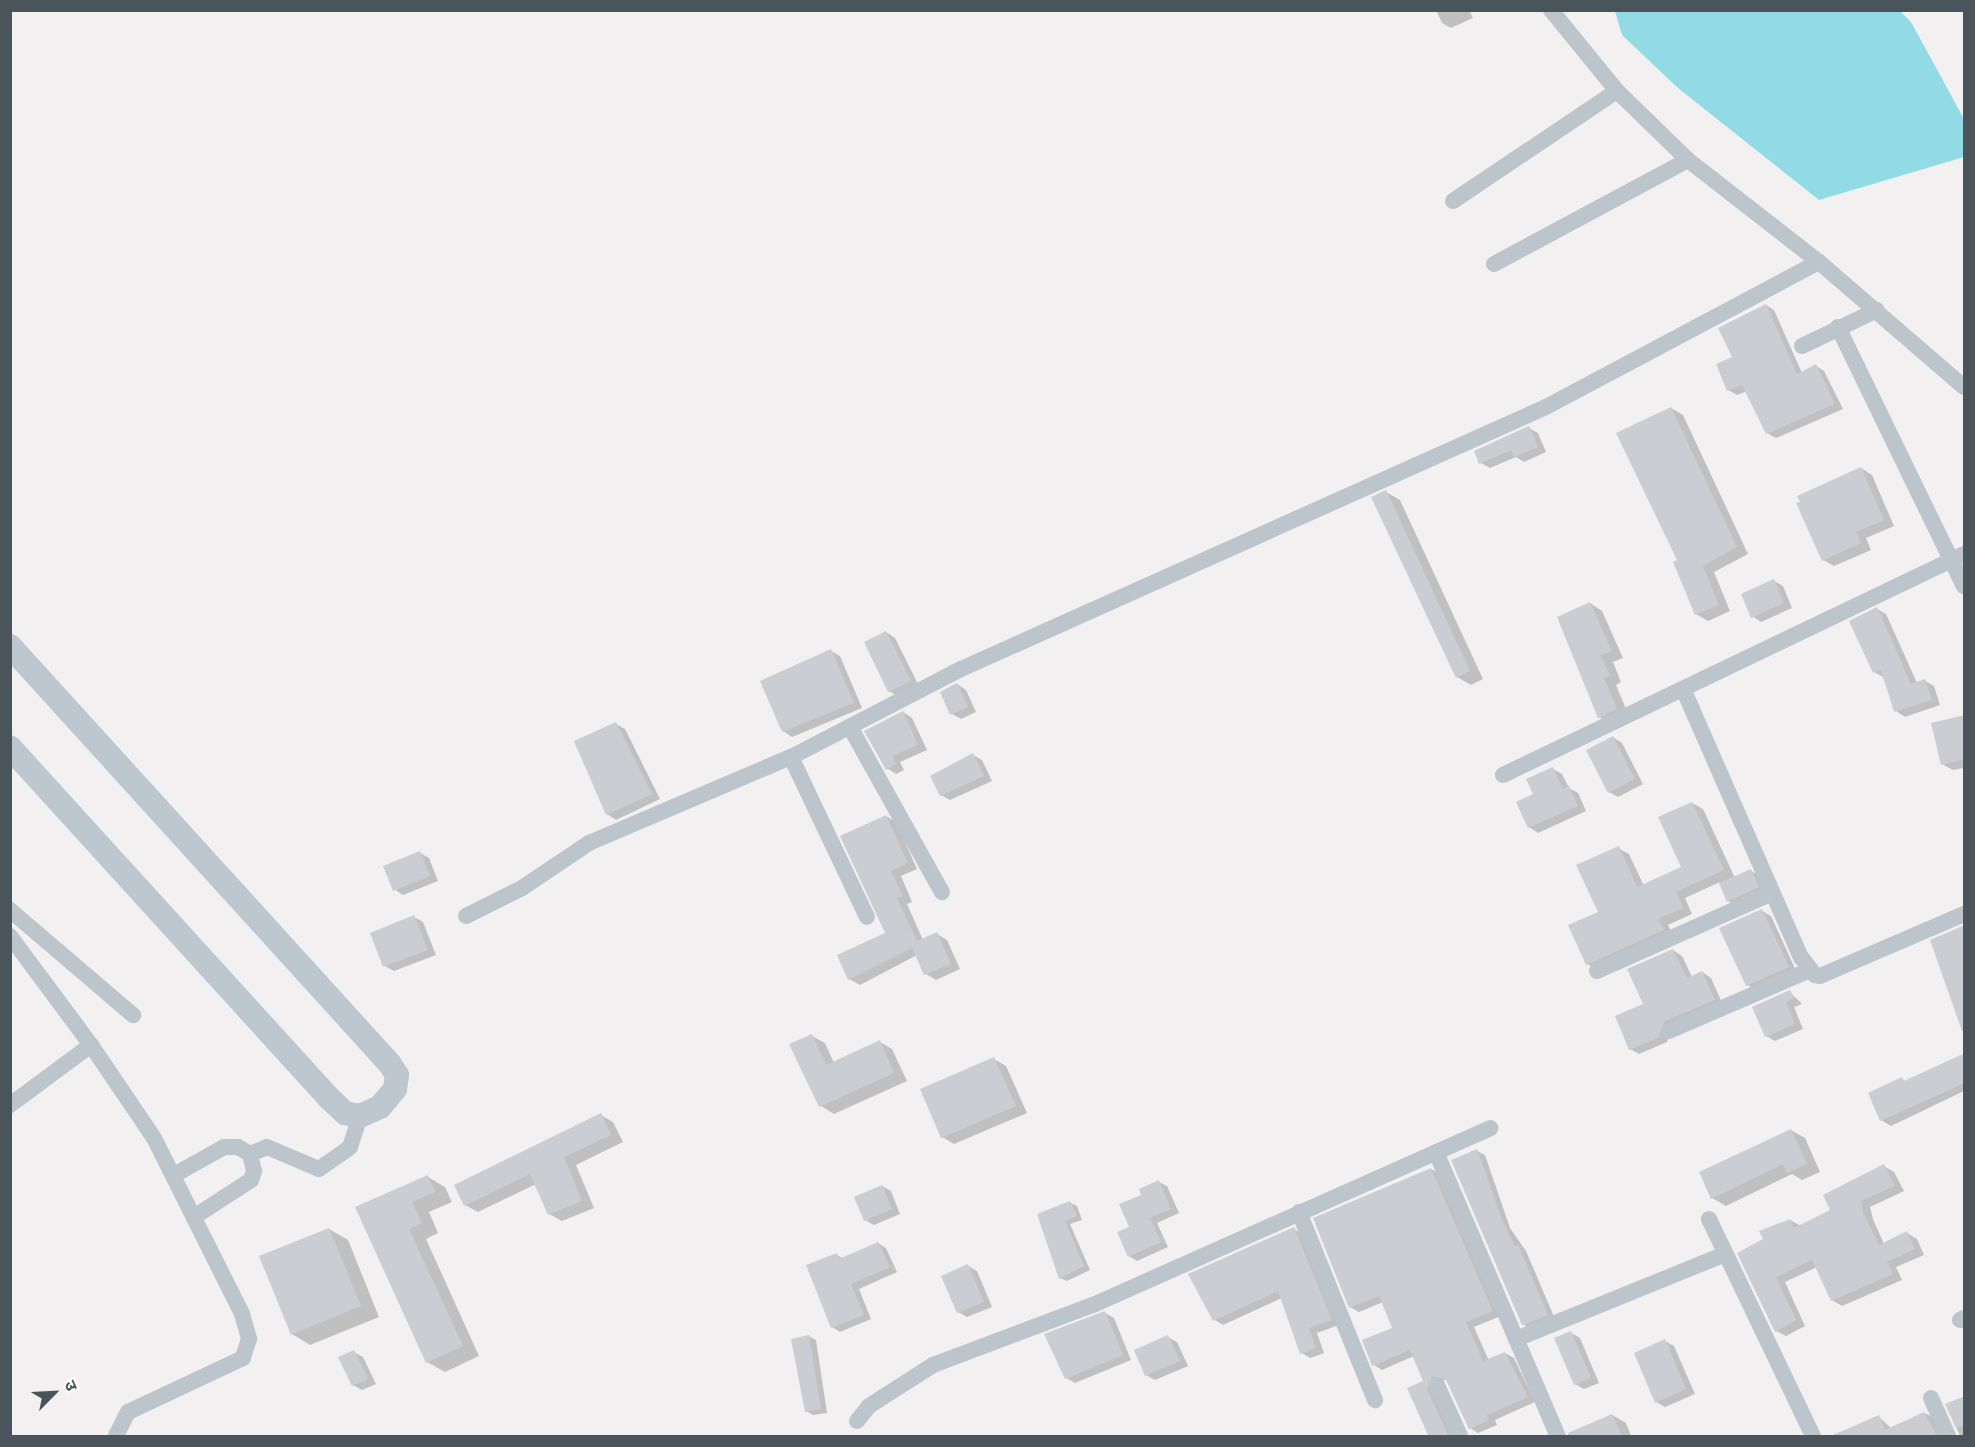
<!DOCTYPE html>
<meta charset="utf-8">
<style>
body{margin:0}
#map{position:relative;width:1975px;height:1447px;overflow:hidden;background:#f2f0f0;font-family:Arial,"Noto Sans Devanagari",sans-serif}
div>[style]{position:absolute}
.water>*{inset:0;background:#92dbe5}
.shadow>*{inset:0;background:#0003}
.building>*{inset:0;background:#cacdd2}
.street>*{height:16px;margin:-8px;padding:0 8px;transform-origin:8px;border-radius:8px;background:#bcc5cb}
.secondary>*{height:24px;margin:-12px;padding:0 12px;transform-origin:12px;border-radius:12px;background:#bdc7d0}
span{translate:-50% -50%;white-space:nowrap;text-align:center;line-height:1.15;-webkit-text-stroke:6px #fff;paint-order:stroke}
.frame{position:absolute;inset:0;border:12px solid #49545b;pointer-events:none}
.north{position:absolute;left:24px;top:1363px;width:60px;height:60px;-webkit-text-stroke:4px #fff;paint-order:stroke;rotate:66deg;font-size:16px;font-weight:700;line-height:24px;text-align:center;color:#49545b}
.north::after{content:'';display:block;margin:auto;width:21px;height:27px;background:#49545b;clip-path:polygon(50% 0,100% 100%,50% 72%,0 100%)}
</style>
<div id="map">
<div class="water">
<i style="clip-path:polygon(1615px 11px,1900px 11px,1911px 22px,1964px 119px,1964px 157px,1819px 200px,1678px 88px,1622px 35px)"></i>
</div>
<div class="shadow">
<i style="clip-path:polygon(1436px 10px,1469px 10px,1473px 18px,1451px 28px,1442px 23px)"></i>
<i style="clip-path:polygon(1766px 305px,1774px 310px,1802px 373px,1816px 366px,1824px 371px,1843px 409px,1776px 438px,1767px 433px,1747px 391px,1737px 395px,1728px 390px,1734px 358px)"></i>
<i style="clip-path:polygon(1671px 408px,1683px 415px,1748px 554px,1714px 572px,1730px 611px,1708px 621px,1696px 614px)"></i>
<i style="clip-path:polygon(1529px 428px,1538px 433px,1546px 452px,1524px 462px,1516px 457px,1490px 468px,1481px 463px)"></i>
<i style="clip-path:polygon(1861px 468px,1872px 475px,1894px 526px,1866px 538px,1871px 550px,1834px 566px,1823px 560px)"></i>
<i style="clip-path:polygon(1386px 492px,1400px 500px,1483px 679px,1471px 685px,1457px 677px)"></i>
<i style="clip-path:polygon(1774px 581px,1783px 586px,1792px 608px,1761px 622px,1752px 616px)"></i>
<i style="clip-path:polygon(1590px 603px,1602px 611px,1623px 658px,1613px 662px,1621px 682px,1616px 685px,1629px 716px,1612px 724px,1599px 717px)"></i>
<i style="clip-path:polygon(1877px 609px,1886px 614px,1917px 683px,1925px 681px,1934px 686px,1940px 705px,1905px 717px,1896px 711px,1883px 677px,1874px 672px)"></i>
<i style="clip-path:polygon(886px 632px,895px 638px,919px 686px,898px 696px,889px 691px)"></i>
<i style="clip-path:polygon(831px 651px,840px 656px,862px 708px,792px 737px,783px 731px)"></i>
<i style="clip-path:polygon(957px 684px,966px 690px,976px 712px,961px 719px,952px 714px)"></i>
<i style="clip-path:polygon(903px 712px,912px 718px,927px 750px,900px 762px,904px 770px,896px 774px,887px 768px)"></i>
<i style="clip-path:polygon(1964px 716px,1964px 768px,1953px 770px,1942px 764px)"></i>
<i style="clip-path:polygon(616px 724px,625px 729px,660px 799px,616px 820px,607px 814px)"></i>
<i style="clip-path:polygon(1613px 737px,1622px 743px,1643px 784px,1618px 797px,1609px 792px)"></i>
<i style="clip-path:polygon(973px 755px,982px 760px,992px 781px,950px 800px,941px 795px)"></i>
<i style="clip-path:polygon(1553px 769px,1562px 774px,1569px 788px,1578px 793px,1586px 811px,1538px 833px,1529px 827px,1535px 795px)"></i>
<i style="clip-path:polygon(1692px 803px,1703px 809px,1735px 878px,1751px 871px,1760px 876px,1767px 892px,1737px 906px,1728px 901px,1720px 882px,1685px 898px,1692px 914px,1668px 925px,1673px 936px,1598px 970px,1587px 964px,1618px 848px,1629px 854px,1644px 886px,1683px 868px)"></i>
<i style="clip-path:polygon(886px 816px,896px 822px,917px 869px,901px 876px,912px 902px,907px 904px,923px 940px,937px 934px,947px 940px,960px 969px,936px 980px,926px 974px,917px 955px,860px 985px,849px 979px,887px 934px)"></i>
<i style="clip-path:polygon(420px 853px,429px 858px,438px 881px,403px 895px,394px 889px)"></i>
<i style="clip-path:polygon(1762px 911px,1771px 916px,1797px 973px,1756px 990px,1747px 985px)"></i>
<i style="clip-path:polygon(414px 917px,423px 922px,436px 955px,394px 971px,385px 966px)"></i>
<i style="clip-path:polygon(1673px 950px,1682px 956px,1692px 977px,1702px 972px,1711px 978px,1723px 1005px,1674px 1026px,1667px 1042px,1639px 1054px,1630px 1049px,1645px 1005px)"></i>
<i style="clip-path:polygon(1790px 992px,1802px 1004px,1794px 1007px,1803px 1029px,1775px 1041px,1766px 1036px)"></i>
<i style="clip-path:polygon(812px 1036px,825px 1043px,834px 1063px,880px 1042px,892px 1049px,907px 1081px,834px 1114px,821px 1106px,791px 1045px)"></i>
<i style="clip-path:polygon(1964px 1055px,1964px 1091px,1891px 1126px,1881px 1120px,1902px 1079px,1907px 1082px)"></i>
<i style="clip-path:polygon(994px 1059px,1006px 1066px,1027px 1113px,954px 1144px,942px 1137px)"></i>
<i style="clip-path:polygon(601px 1115px,613px 1122px,623px 1142px,576px 1165px,594px 1208px,562px 1221px,549px 1214px,536px 1184px,478px 1212px,465px 1205px)"></i>
<i style="clip-path:polygon(1791px 1130px,1805px 1138px,1820px 1172px,1802px 1180px,1792px 1174px,1726px 1206px,1712px 1198px)"></i>
<i style="clip-path:polygon(1477px 1151px,1485px 1155px,1510px 1228px,1526px 1251px,1555px 1319px,1531px 1329px,1523px 1324px)"></i>
<i style="clip-path:polygon(1884px 1166px,1894px 1172px,1904px 1191px,1870px 1207px,1873px 1219px,1884px 1244px,1907px 1233px,1917px 1239px,1924px 1255px,1896px 1267px,1902px 1280px,1842px 1306px,1832px 1300px,1817px 1267px,1785px 1282px,1805px 1326px,1786px 1336px,1776px 1331px,1765px 1240px,1790px 1220px,1801px 1226px,1832px 1211px)"></i>
<i style="clip-path:polygon(1431px 1169px,1440px 1174px,1501px 1316px,1474px 1327px,1489px 1361px,1505px 1353px,1514px 1358px,1535px 1402px,1495px 1420px,1497px 1425px,1478px 1433px,1470px 1428px,1447px 1379px,1438px 1383px,1428px 1378px,1454px 1436px,1430px 1436px,1425px 1382px,1414px 1356px,1382px 1370px,1374px 1365px,1394px 1329px,1383px 1302px,1359px 1312px,1350px 1307px)"></i>
<i style="clip-path:polygon(428px 1177px,445px 1187px,452px 1202px,429px 1212px,438px 1233px,426px 1239px,479px 1356px,445px 1372px,427px 1362px,357px 1208px)"></i>
<i style="clip-path:polygon(1159px 1182px,1167px 1186px,1179px 1213px,1157px 1223px,1168px 1247px,1137px 1261px,1129px 1256px,1131px 1228px,1143px 1196px)"></i>
<i style="clip-path:polygon(882px 1186px,891px 1191px,900px 1214px,874px 1225px,865px 1220px)"></i>
<i style="clip-path:polygon(1070px 1203px,1077px 1206px,1082px 1220px,1070px 1224px,1090px 1270px,1067px 1281px,1060px 1278px,1039px 1214px)"></i>
<i style="clip-path:polygon(329px 1229px,348px 1240px,379px 1317px,310px 1345px,292px 1334px)"></i>
<i style="clip-path:polygon(1294px 1229px,1302px 1234px,1339px 1325px,1317px 1333px,1324px 1353px,1310px 1358px,1302px 1353px,1282px 1298px,1223px 1325px,1215px 1320px)"></i>
<i style="clip-path:polygon(878px 1243px,886px 1248px,897px 1272px,859px 1289px,871px 1319px,840px 1332px,832px 1327px,837px 1255px,844px 1259px)"></i>
<i style="clip-path:polygon(968px 1266px,977px 1271px,992px 1307px,967px 1317px,958px 1312px)"></i>
<i style="clip-path:polygon(1105px 1313px,1114px 1318px,1131px 1360px,1075px 1383px,1066px 1378px)"></i>
<i style="clip-path:polygon(1571px 1333px,1580px 1338px,1599px 1383px,1584px 1389px,1575px 1384px)"></i>
<i style="clip-path:polygon(809px 1336px,816px 1340px,827px 1413px,813px 1415px,806px 1411px)"></i>
<i style="clip-path:polygon(1168px 1337px,1177px 1342px,1188px 1366px,1155px 1380px,1146px 1375px)"></i>
<i style="clip-path:polygon(1665px 1341px,1674px 1346px,1695px 1394px,1665px 1407px,1656px 1402px)"></i>
<i style="clip-path:polygon(354px 1352px,363px 1357px,376px 1384px,362px 1390px,353px 1385px)"></i>
<i style="clip-path:polygon(1964px 1398px,1964px 1436px,1960px 1436px,1947px 1405px)"></i>
<i style="clip-path:polygon(1925px 1413px,1936px 1419px,1944px 1436px,1830px 1436px,1879px 1417px,1892px 1429px)"></i>
<i style="clip-path:polygon(1612px 1415px,1626px 1423px,1631px 1436px,1575px 1436px)"></i>
</div>
<div class="building">
<i style="clip-path:polygon(1766px 304px,1797px 374px,1816px 364px,1835px 404px,1766px 434px,1742px 385px,1727px 391px,1716px 364px,1732px 357px,1718px 328px)"></i>
<i style="clip-path:polygon(1671px 407px,1737px 547px,1703px 566px,1719px 605px,1695px 615px,1673px 562px,1677px 560px,1616px 433px)"></i>
<i style="clip-path:polygon(1529px 426px,1538px 447px,1514px 457px,1511px 450px,1479px 464px,1474px 451px)"></i>
<i style="clip-path:polygon(1861px 467px,1884px 520px,1856px 532px,1861px 543px,1822px 561px,1796px 503px,1800px 502px,1797px 496px)"></i>
<i style="clip-path:polygon(1386px 490px,1470px 671px,1456px 678px,1371px 497px)"></i>
<i style="clip-path:polygon(1774px 579px,1784px 603px,1751px 618px,1741px 594px)"></i>
<i style="clip-path:polygon(1590px 602px,1612px 651px,1601px 655px,1610px 676px,1604px 678px,1617px 709px,1598px 718px,1557px 617px)"></i>
<i style="clip-path:polygon(1877px 607px,1911px 684px,1925px 679px,1932px 700px,1894px 712px,1881px 670px,1873px 673px,1849px 621px)"></i>
<i style="clip-path:polygon(886px 631px,911px 681px,888px 692px,864px 642px)"></i>
<i style="clip-path:polygon(831px 649px,854px 703px,782px 732px,760px 681px)"></i>
<i style="clip-path:polygon(957px 683px,968px 707px,950px 715px,940px 692px)"></i>
<i style="clip-path:polygon(903px 711px,918px 745px,892px 756px,896px 764px,886px 770px,864px 731px)"></i>
<i style="clip-path:polygon(1965px 715px,1965px 759px,1941px 765px,1931px 723px)"></i>
<i style="clip-path:polygon(616px 722px,652px 794px,606px 815px,574px 741px)"></i>
<i style="clip-path:polygon(1613px 736px,1635px 779px,1608px 793px,1586px 750px)"></i>
<i style="clip-path:polygon(973px 753px,984px 776px,940px 796px,930px 776px)"></i>
<i style="clip-path:polygon(1553px 767px,1563px 789px,1569px 786px,1578px 806px,1528px 828px,1516px 802px,1533px 794px,1526px 779px)"></i>
<i style="clip-path:polygon(1692px 802px,1724px 870px,1676px 892px,1683px 908px,1658px 919px,1664px 930px,1586px 965px,1568px 925px,1598px 912px,1576px 865px,1619px 846px,1637px 887px,1681px 867px,1658px 817px)"></i>
<i style="clip-path:polygon(886px 815px,908px 863px,891px 871px,903px 896px,897px 898px,917px 941px,937px 932px,951px 964px,924px 975px,912px 948px,848px 980px,837px 955px,885px 933px,840px 836px)"></i>
<i style="clip-path:polygon(420px 851px,430px 876px,393px 891px,383px 866px)"></i>
<i style="clip-path:polygon(1751px 869px,1759px 887px,1727px 902px,1719px 883px)"></i>
<i style="clip-path:polygon(1762px 909px,1789px 967px,1746px 986px,1719px 928px)"></i>
<i style="clip-path:polygon(414px 915px,428px 950px,383px 967px,370px 933px)"></i>
<i style="clip-path:polygon(1965px 925px,1965px 1031px,1962px 1031px,1930px 940px)"></i>
<i style="clip-path:polygon(1673px 949px,1687px 978px,1702px 971px,1715px 1000px,1665px 1021px,1658px 1038px,1629px 1050px,1615px 1016px,1643px 1004px,1627px 969px)"></i>
<i style="clip-path:polygon(1790px 990px,1794px 998px,1786px 1002px,1795px 1024px,1765px 1037px,1752px 1007px)"></i>
<i style="clip-path:polygon(812px 1034px,826px 1065px,880px 1040px,894px 1073px,819px 1107px,789px 1044px)"></i>
<i style="clip-path:polygon(1965px 1053px,1965px 1083px,1880px 1121px,1868px 1093px,1902px 1077px,1904px 1081px)"></i>
<i style="clip-path:polygon(994px 1057px,1016px 1106px,941px 1138px,920px 1089px)"></i>
<i style="clip-path:polygon(601px 1113px,611px 1135px,564px 1157px,582px 1201px,548px 1215px,530px 1174px,464px 1206px,454px 1185px)"></i>
<i style="clip-path:polygon(1791px 1129px,1807px 1164px,1787px 1173px,1783px 1164px,1711px 1199px,1699px 1172px)"></i>
<i style="clip-path:polygon(1477px 1149px,1503px 1222px,1515px 1246px,1518px 1245px,1548px 1315px,1522px 1325px,1451px 1160px)"></i>
<i style="clip-path:polygon(1884px 1164px,1895px 1186px,1861px 1201px,1863px 1212px,1879px 1245px,1907px 1231px,1915px 1249px,1887px 1262px,1893px 1274px,1831px 1301px,1812px 1260px,1776px 1277px,1796px 1320px,1775px 1332px,1737px 1253px,1763px 1239px,1759px 1231px,1790px 1219px,1794px 1228px,1830px 1210px,1823px 1195px)"></i>
<i style="clip-path:polygon(1431px 1168px,1493px 1311px,1466px 1322px,1483px 1361px,1505px 1352px,1528px 1397px,1487px 1415px,1489px 1420px,1469px 1429px,1446px 1380px,1432px 1376px,1427px 1389px,1449px 1437px,1429px 1437px,1407px 1388px,1423px 1381px,1410px 1350px,1372px 1366px,1362px 1340px,1392px 1328px,1379px 1296px,1349px 1308px,1313px 1218px)"></i>
<i style="clip-path:polygon(428px 1175px,435px 1192px,412px 1202px,422px 1223px,409px 1229px,463px 1346px,426px 1363px,355px 1207px)"></i>
<i style="clip-path:polygon(1159px 1180px,1171px 1209px,1150px 1218px,1161px 1242px,1128px 1257px,1117px 1232px,1129px 1227px,1119px 1204px,1141px 1195px,1139px 1189px)"></i>
<i style="clip-path:polygon(882px 1185px,892px 1209px,864px 1221px,854px 1197px)"></i>
<i style="clip-path:polygon(1070px 1201px,1077px 1216px,1065px 1221px,1084px 1266px,1059px 1279px,1037px 1214px)"></i>
<i style="clip-path:polygon(1294px 1227px,1332px 1320px,1309px 1328px,1316px 1348px,1300px 1354px,1278px 1291px,1213px 1321px,1188px 1274px)"></i>
<i style="clip-path:polygon(329px 1228px,361px 1306px,291px 1335px,259px 1256px)"></i>
<i style="clip-path:polygon(878px 1242px,890px 1267px,851px 1284px,864px 1315px,831px 1328px,806px 1265px,837px 1253px,839px 1259px)"></i>
<i style="clip-path:polygon(968px 1264px,984px 1302px,957px 1313px,941px 1276px)"></i>
<i style="clip-path:polygon(1105px 1311px,1123px 1355px,1065px 1379px,1044px 1334px)"></i>
<i style="clip-path:polygon(1571px 1331px,1591px 1378px,1574px 1385px,1554px 1338px)"></i>
<i style="clip-path:polygon(809px 1335px,821px 1409px,805px 1412px,791px 1339px)"></i>
<i style="clip-path:polygon(1168px 1335px,1180px 1361px,1145px 1376px,1134px 1350px)"></i>
<i style="clip-path:polygon(1665px 1339px,1686px 1389px,1655px 1403px,1634px 1353px)"></i>
<i style="clip-path:polygon(354px 1350px,368px 1379px,352px 1386px,338px 1357px)"></i>
<i style="clip-path:polygon(1965px 1396px,1965px 1425px,1956px 1428px,1945px 1404px)"></i>
<i style="clip-path:polygon(1924px 1412px,1937px 1436px,1829px 1437px,1879px 1415px,1885px 1430px)"></i>
<i style="clip-path:polygon(1612px 1414px,1622px 1437px,1568px 1437px,1568px 1433px)"></i>
</div>
<div class="street">
<i style="left:1551px;top:10px;width:104px;rotate:50.8deg"></i>
<i style="left:1617px;top:91px;width:99px;rotate:44.2deg"></i>
<i style="left:1688px;top:160px;width:166px;rotate:37.9deg"></i>
<i style="left:1819px;top:262px;width:191px;rotate:40.8deg"></i>
<i style="left:1453px;top:201px;width:197px;rotate:-33.9deg"></i>
<i style="left:1494px;top:264px;width:220px;rotate:-28.2deg"></i>
<i style="left:1838px;top:327px;width:288px;rotate:64.1deg"></i>
<i style="left:1802px;top:346px;width:83px;rotate:-25.6deg"></i>
<i style="left:1684px;top:691px;width:291px;rotate:66.3deg"></i>
<i style="left:1801px;top:957px;width:23px;rotate:52deg"></i>
<i style="left:1815px;top:975px;width:5px;rotate:11deg"></i>
<i style="left:1820px;top:976px;width:157px;rotate:-23.3deg"></i>
<i style="left:850px;top:727px;width:189px;rotate:60.9deg"></i>
<i style="left:791px;top:757px;width:177px;rotate:64.6deg"></i>
<i style="left:1503px;top:775px;width:511px;rotate:-25.61deg"></i>
<i style="left:10px;top:910px;width:162px;rotate:40.5deg"></i>
<i style="left:466px;top:916px;width:63px;rotate:-26.6deg"></i>
<i style="left:522px;top:888px;width:81px;rotate:-33.9deg"></i>
<i style="left:589px;top:843px;width:220px;rotate:-23.1deg"></i>
<i style="left:791px;top:757px;width:191px;rotate:-27.4deg"></i>
<i style="left:961px;top:669px;width:641px;rotate:-24.13deg"></i>
<i style="left:1546px;top:407px;width:309px;rotate:-28deg"></i>
<i style="left:10px;top:936px;width:136px;rotate:53.4deg"></i>
<i style="left:91px;top:1045px;width:112px;rotate:55.9deg"></i>
<i style="left:154px;top:1138px;width:197px;rotate:63.4deg"></i>
<i style="left:242px;top:1314px;width:26px;rotate:74deg"></i>
<i style="left:249px;top:1339px;width:20px;rotate:108deg"></i>
<i style="left:243px;top:1358px;width:127px;rotate:154.8deg"></i>
<i style="left:128px;top:1412px;width:27px;rotate:117deg"></i>
<i style="left:1597px;top:971px;width:192px;rotate:-24deg"></i>
<i style="left:1669px;top:1031px;width:154px;rotate:-23.4deg"></i>
<i style="left:10px;top:1105px;width:101px;rotate:-36.5deg"></i>
<i style="left:1436px;top:1152px;width:309px;rotate:66.8deg"></i>
<i style="left:250px;top:1154px;width:18px;rotate:-22deg"></i>
<i style="left:267px;top:1147px;width:56px;rotate:22.9deg"></i>
<i style="left:319px;top:1169px;width:38px;rotate:-35deg"></i>
<i style="left:350px;top:1147px;width:33px;rotate:-72deg"></i>
<i style="left:174px;top:1175px;width:57px;rotate:-29.2deg"></i>
<i style="left:224px;top:1147px;width:14px"></i>
<i style="left:238px;top:1147px;width:14px;rotate:30deg"></i>
<i style="left:250px;top:1154px;width:17px;rotate:77deg"></i>
<i style="left:254px;top:1171px;width:9px;rotate:108deg"></i>
<i style="left:251px;top:1180px;width:68px;rotate:147deg"></i>
<i style="left:1299px;top:1212px;width:203px;rotate:68deg"></i>
<i style="left:1709px;top:1219px;width:241px;rotate:64.4deg"></i>
<i style="left:1960px;top:1320px;width:4px;rotate:-27deg"></i>
<i style="left:1516px;top:1339px;width:226px;rotate:-22.1deg"></i>
<i style="left:1437px;top:1385px;width:56px;rotate:65.7deg"></i>
<i style="left:1931px;top:1398px;width:42px;rotate:65.9deg"></i>
<i style="left:857px;top:1421px;width:19px;rotate:-51deg"></i>
<i style="left:869px;top:1406px;width:76px;rotate:-32.6deg"></i>
<i style="left:933px;top:1365px;width:171px;rotate:-20.6deg"></i>
<i style="left:1093px;top:1305px;width:435px;rotate:-24deg"></i>
</div>
<div class="secondary">
<i style="left:10px;top:646px;width:565px;rotate:47.73deg"></i>
<i style="left:390px;top:1064px;width:13px;rotate:58deg"></i>
<i style="left:397px;top:1075px;width:14px;rotate:98deg"></i>
<i style="left:395px;top:1089px;width:23px;rotate:130deg"></i>
<i style="left:380px;top:1107px;width:22px;rotate:156deg"></i>
<i style="left:360px;top:1116px;width:15px;rotate:-169deg"></i>
<i style="left:345px;top:1113px;width:22px;rotate:-137deg"></i>
<i style="left:329px;top:1098px;width:474px;rotate:-132.3deg"></i>
</div>
<div class="frame"></div>
<div class="north">उ</div>
</div>
